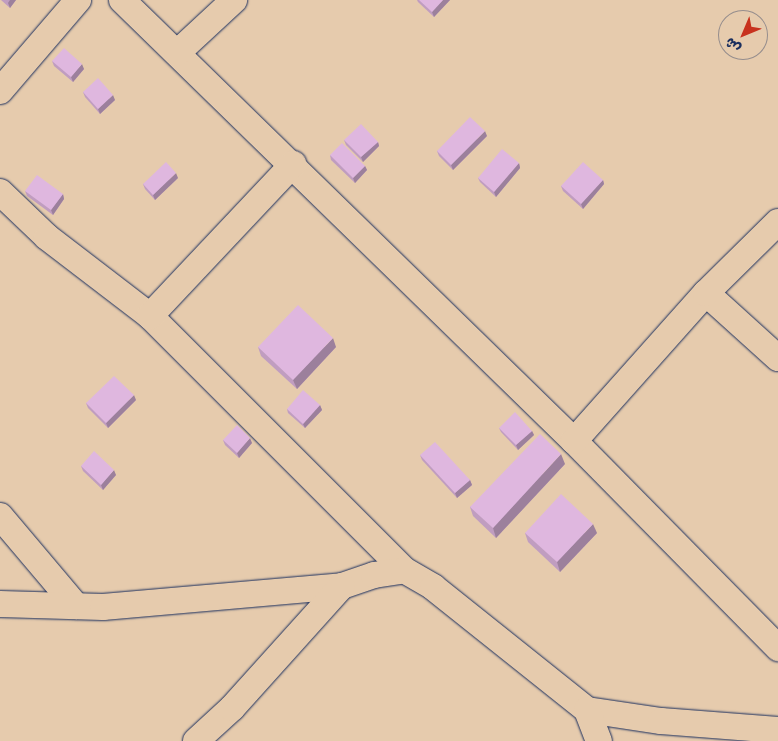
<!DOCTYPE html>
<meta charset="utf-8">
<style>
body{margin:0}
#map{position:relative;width:778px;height:741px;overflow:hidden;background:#e6cbad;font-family:Itim,"Playpen Sans Arabic",sans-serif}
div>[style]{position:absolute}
.roads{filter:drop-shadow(0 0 1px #1b2f5e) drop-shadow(0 0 1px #1b2f5e)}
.street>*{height:26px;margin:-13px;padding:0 13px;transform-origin:13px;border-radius:13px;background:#e6cbad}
.wall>*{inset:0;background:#c09dc0}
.shaded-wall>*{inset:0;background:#9c809c}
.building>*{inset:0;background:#dfb7df}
span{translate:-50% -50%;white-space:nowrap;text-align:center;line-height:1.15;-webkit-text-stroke:4.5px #e6cbad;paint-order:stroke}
.north{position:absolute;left:718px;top:10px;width:50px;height:50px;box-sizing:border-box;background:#e6cbad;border:1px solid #958d8d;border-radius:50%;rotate:225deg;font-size:14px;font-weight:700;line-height:20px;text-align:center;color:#1b2f5e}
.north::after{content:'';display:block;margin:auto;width:18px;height:22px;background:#c8321e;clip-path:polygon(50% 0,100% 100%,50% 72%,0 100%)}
</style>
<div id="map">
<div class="roads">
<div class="street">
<i style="left:122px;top:0;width:631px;rotate:44.29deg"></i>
<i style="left:574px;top:441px;width:291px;rotate:45.4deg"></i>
<i style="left:177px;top:53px;width:78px;rotate:-42.9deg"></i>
<i style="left:0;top:91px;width:120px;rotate:-49.4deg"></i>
<i style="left:0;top:192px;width:65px;rotate:43.8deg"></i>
<i style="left:47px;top:237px;width:130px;rotate:37.5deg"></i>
<i style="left:150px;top:316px;width:359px;rotate:45deg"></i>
<i style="left:706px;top:293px;width:97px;rotate:42.1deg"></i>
<i style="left:150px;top:316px;width:209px;rotate:-46.7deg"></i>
<i style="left:574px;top:441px;width:198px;rotate:-48.3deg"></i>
<i style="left:706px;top:293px;width:101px;rotate:-44.6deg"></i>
<i style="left:0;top:516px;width:118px;rotate:49.8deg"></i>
<i style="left:0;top:604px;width:103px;rotate:1.7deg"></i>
<i style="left:103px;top:607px;width:240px;rotate:-5deg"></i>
<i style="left:342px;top:586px;width:34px;rotate:-19deg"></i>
<i style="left:374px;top:575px;width:30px;rotate:-9deg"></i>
<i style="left:404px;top:570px;width:34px;rotate:30deg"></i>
<i style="left:433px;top:587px;width:197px;rotate:38.6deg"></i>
<i style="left:587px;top:710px;width:75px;rotate:8.5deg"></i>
<i style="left:661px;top:721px;width:117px;rotate:4.4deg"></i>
<i style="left:587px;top:710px;width:33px;rotate:69deg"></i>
<i style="left:196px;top:741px;width:49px;rotate:-42.5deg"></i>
<i style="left:232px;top:708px;width:164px;rotate:-48deg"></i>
</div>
</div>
<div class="wall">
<i style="clip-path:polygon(1px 0,16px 0,10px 8px)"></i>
<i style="clip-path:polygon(417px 0,450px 0,434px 17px,418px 2px)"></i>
<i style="clip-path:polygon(52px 61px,84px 69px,73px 82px,54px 66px)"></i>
<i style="clip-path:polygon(83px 92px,115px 100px,100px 114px,85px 97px)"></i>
<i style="clip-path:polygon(487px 136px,453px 170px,439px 156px,437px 151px)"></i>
<i style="clip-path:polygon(344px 140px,378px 142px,379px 146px,363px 162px,346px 145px)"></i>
<i style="clip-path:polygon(330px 155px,365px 166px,367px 170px,355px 183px,331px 160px)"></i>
<i style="clip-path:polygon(519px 163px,520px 168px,496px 197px,480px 182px,478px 178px)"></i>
<i style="clip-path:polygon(178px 178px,155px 200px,145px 189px,143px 184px)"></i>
<i style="clip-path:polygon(603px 180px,604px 184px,583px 209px,563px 191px,561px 186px)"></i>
<i style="clip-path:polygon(25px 191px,63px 194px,64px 199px,53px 215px,27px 196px)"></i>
<i style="clip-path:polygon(258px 347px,336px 347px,297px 389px,261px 356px)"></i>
<i style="clip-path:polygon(136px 400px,108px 428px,88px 408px,86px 403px)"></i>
<i style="clip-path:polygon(320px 405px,322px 410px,305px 428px,288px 413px,287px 409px)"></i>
<i style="clip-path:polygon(499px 428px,532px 431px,534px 435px,518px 450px,501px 432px)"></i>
<i style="clip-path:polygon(223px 440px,252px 443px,239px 458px,225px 445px)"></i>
<i style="clip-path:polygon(420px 455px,470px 480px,472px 485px,457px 498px,422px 460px)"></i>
<i style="clip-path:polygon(565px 464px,496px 538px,473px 516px,470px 507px)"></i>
<i style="clip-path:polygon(81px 466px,116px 475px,103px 490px,83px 471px)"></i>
<i style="clip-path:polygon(525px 533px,597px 533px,560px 572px,528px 542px)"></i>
</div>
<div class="shaded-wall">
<i style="clip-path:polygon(10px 0,16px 0,10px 8px,8px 3px)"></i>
<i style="clip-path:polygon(443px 0,450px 0,434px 17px,432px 12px)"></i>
<i style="clip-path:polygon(82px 64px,84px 69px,73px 82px,71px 77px)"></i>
<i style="clip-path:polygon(113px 95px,115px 100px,100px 114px,98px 109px)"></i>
<i style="clip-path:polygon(485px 131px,487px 136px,453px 170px,451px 165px)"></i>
<i style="clip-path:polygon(378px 142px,379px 146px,363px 162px,361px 157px)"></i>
<i style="clip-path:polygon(519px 163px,520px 168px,496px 197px,494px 192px)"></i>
<i style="clip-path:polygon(365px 166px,367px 170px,355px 183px,353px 178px)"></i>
<i style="clip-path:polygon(176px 173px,178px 178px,155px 200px,153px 195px)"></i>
<i style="clip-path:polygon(603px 180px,604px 184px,583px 209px,581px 204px)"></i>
<i style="clip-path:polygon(63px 194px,64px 199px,53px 215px,51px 210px)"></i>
<i style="clip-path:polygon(333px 338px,336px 347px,297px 389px,293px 380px)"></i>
<i style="clip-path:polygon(134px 395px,136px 400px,108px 428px,106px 423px)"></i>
<i style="clip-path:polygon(320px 405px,322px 410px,305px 428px,303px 424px)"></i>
<i style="clip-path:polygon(532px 431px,534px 435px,518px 450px,516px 445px)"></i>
<i style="clip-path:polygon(250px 438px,252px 443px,239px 458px,237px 453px)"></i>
<i style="clip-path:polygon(561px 454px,565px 464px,496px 538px,493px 528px)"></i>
<i style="clip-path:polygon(114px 470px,116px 475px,103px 490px,101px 485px)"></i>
<i style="clip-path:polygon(470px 480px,472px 485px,457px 498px,455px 493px)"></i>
<i style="clip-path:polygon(593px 524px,597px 533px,560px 572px,557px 562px)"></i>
</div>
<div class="building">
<i style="clip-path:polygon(419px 0,443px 0,432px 12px)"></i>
<i style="clip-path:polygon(64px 48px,82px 64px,71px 77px,52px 61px)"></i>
<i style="clip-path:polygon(98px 78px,113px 95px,98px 109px,83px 92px)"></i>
<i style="clip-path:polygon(470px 117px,485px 131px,451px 165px,437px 151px)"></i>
<i style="clip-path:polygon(361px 124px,378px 142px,361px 157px,344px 140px)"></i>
<i style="clip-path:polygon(342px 143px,365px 166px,353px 178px,330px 155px)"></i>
<i style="clip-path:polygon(502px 149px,519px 163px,494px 192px,478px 178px)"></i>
<i style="clip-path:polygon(166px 162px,176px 173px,153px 195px,143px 184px)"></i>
<i style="clip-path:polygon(583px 162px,603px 180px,581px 204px,561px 186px)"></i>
<i style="clip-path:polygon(37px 175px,63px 194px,51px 210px,25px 191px)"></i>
<i style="clip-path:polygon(298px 305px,333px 338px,293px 380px,258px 347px)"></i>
<i style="clip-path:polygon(114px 376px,134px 395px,106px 423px,86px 403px)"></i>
<i style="clip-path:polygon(303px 390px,320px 405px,303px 424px,287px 409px)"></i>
<i style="clip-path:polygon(515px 412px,532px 431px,516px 445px,499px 428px)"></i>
<i style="clip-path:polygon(237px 425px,250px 438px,237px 453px,223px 440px)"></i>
<i style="clip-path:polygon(540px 434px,561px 454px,493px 528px,470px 507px)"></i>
<i style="clip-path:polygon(435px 442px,470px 480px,455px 493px,420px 455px)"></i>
<i style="clip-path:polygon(94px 451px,114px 470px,101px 485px,81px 466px)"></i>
<i style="clip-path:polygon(561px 494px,593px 524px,557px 562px,525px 533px)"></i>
</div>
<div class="north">ش</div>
</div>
